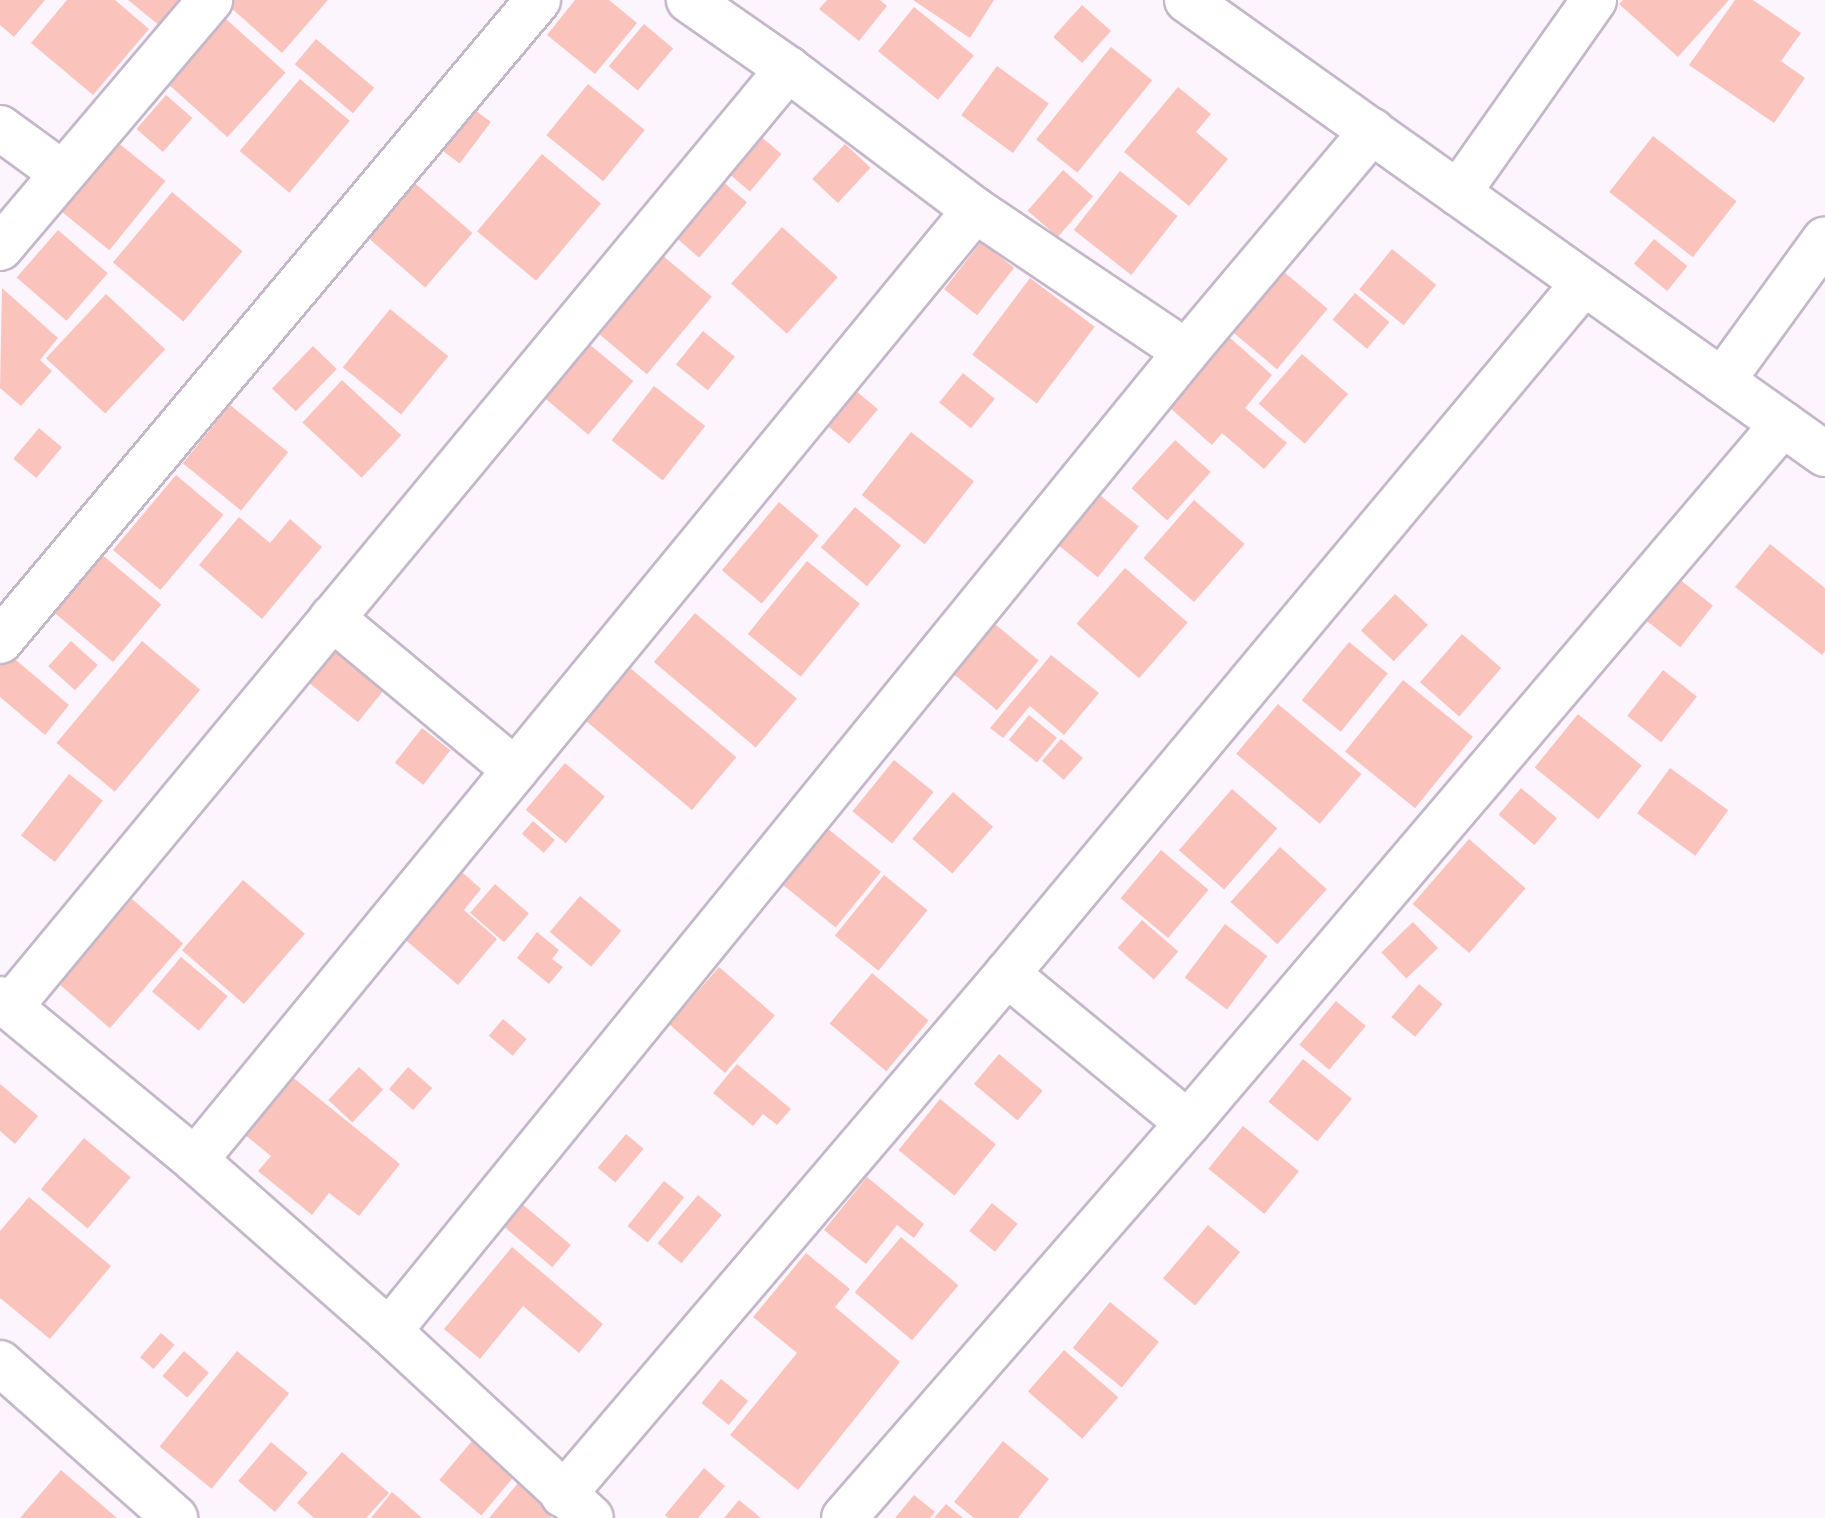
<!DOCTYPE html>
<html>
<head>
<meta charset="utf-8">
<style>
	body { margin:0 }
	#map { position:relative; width:1825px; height:1518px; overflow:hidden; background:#fcf5fd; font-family:"Archivo Narrow",sans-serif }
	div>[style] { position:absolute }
	.building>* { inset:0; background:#fac4bd; transform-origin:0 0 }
	.roads { filter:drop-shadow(2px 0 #c5b7ca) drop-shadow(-2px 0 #c5b7ca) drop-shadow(0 2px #c5b7ca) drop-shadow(0 -2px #c5b7ca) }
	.minor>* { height:44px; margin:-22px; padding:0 22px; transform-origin:22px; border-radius:22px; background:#fff }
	span { translate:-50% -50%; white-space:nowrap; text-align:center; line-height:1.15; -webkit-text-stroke:6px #fff; paint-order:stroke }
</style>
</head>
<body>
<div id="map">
	<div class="building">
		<i style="clip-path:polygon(0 0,45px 0,14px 37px,0 25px)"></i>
		<i style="clip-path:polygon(67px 0,115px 0,149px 29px,93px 95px,31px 43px)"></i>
		<i style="clip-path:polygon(128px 0,182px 0,160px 26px)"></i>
		<i style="clip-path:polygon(222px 0,328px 0,282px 53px)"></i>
		<i style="clip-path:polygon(575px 0,609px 0,637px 23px,595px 74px,547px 35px)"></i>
		<i style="clip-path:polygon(827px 0,880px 0,887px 6px,859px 41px,819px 9px)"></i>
		<i style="clip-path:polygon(913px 0,994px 0,970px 38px)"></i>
		<i style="clip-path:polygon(1623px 0,1729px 0,1678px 57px,1619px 4px)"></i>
		<i style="clip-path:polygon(1735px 0,1753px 0,1801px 33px,1781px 61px,1805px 78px,1774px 123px,1689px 65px)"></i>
		<i style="left:1082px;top:5px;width:39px;height:43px;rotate:42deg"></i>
		<i style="left:914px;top:7px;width:77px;height:57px;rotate:39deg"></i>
		<i style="left:215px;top:9px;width:95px;height:87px;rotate:42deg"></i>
		<i style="left:644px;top:24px;width:38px;height:55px;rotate:40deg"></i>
		<i style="left:316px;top:39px;width:76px;height:33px;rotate:40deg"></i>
		<i style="left:1111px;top:47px;width:53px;height:119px;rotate:39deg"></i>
		<i style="left:997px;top:66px;width:64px;height:61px;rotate:36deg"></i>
		<i style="left:300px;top:79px;width:65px;height:94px;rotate:40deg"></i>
		<i style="left:588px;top:84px;width:73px;height:66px;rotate:39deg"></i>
		<i style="clip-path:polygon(1178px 87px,1211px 114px,1196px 132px,1228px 159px,1189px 206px,1124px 152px)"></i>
		<i style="left:166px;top:95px;width:35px;height:45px;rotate:41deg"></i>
		<i style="left:459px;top:98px;width:40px;height:52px;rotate:37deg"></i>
		<i style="left:747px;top:125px;width:45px;height:49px;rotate:40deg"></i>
		<i style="left:1653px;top:136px;width:106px;height:71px;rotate:38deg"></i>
		<i style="left:111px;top:137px;width:70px;height:89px;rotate:39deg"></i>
		<i style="left:845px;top:144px;width:35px;height:48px;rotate:43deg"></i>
		<i style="left:542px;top:154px;width:77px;height:101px;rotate:40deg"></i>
		<i style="left:1063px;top:170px;width:40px;height:54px;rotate:41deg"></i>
		<i style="left:1120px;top:171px;width:73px;height:75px;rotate:38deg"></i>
		<i style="left:713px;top:173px;width:45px;height:73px;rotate:41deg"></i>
		<i style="left:409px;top:178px;width:84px;height:72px;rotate:41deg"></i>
		<i style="left:172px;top:192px;width:92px;height:92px;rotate:40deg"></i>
		<i style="left:782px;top:227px;width:75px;height:76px;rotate:42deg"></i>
		<i style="left:58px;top:230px;width:66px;height:63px;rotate:41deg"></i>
		<i style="left:1654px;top:239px;width:43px;height:32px;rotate:39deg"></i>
		<i style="left:981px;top:242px;width:42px;height:60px;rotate:38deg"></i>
		<i style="left:1392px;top:249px;width:57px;height:52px;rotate:39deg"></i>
		<i style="left:662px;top:255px;width:65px;height:101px;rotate:40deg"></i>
		<i style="left:1284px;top:272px;width:57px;height:79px;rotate:40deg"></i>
		<i style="left:1030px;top:278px;width:81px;height:96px;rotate:37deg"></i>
		<i style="clip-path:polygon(2px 288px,58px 338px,40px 360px,52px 371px,21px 406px,0 388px)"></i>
		<i style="left:1355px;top:293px;width:45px;height:35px;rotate:40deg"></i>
		<i style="left:106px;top:294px;width:81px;height:88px;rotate:43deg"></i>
		<i style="left:390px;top:309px;width:75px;height:75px;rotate:39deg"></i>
		<i style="left:703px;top:331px;width:41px;height:43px;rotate:39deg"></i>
		<i style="clip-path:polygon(1229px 337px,1272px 375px,1245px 408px,1287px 443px,1264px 469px,1222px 433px,1212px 445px,1169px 407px)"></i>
		<i style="left:582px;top:338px;width:67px;height:70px;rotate:40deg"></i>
		<i style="left:313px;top:346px;width:33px;height:59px;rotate:44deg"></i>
		<i style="left:1302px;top:354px;width:61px;height:66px;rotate:41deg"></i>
		<i style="left:963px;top:373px;width:41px;height:38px;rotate:39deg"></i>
		<i style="left:342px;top:380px;width:81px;height:58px;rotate:43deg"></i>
		<i style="left:654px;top:386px;width:65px;height:69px;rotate:38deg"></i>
		<i style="left:855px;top:390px;width:30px;height:45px;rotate:40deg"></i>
		<i style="left:230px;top:405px;width:75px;height:75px;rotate:39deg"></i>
		<i style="left:39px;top:428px;width:30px;height:40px;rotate:40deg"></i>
		<i style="left:911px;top:432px;width:80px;height:80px;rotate:38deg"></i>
		<i style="left:1175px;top:440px;width:48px;height:65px;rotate:42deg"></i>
		<i style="left:176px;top:475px;width:62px;height:98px;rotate:40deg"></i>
		<i style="left:1096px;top:492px;width:55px;height:65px;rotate:39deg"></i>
		<i style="left:1194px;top:500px;width:67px;height:77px;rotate:41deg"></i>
		<i style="left:779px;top:502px;width:52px;height:89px;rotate:40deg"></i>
		<i style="left:855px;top:507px;width:60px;height:53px;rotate:40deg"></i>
		<i style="clip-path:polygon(239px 517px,270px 543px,290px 519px,322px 547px,262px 619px,199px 565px)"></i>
		<i style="clip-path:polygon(1770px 544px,1825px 588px,1825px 651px,1822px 655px,1735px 587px)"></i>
		<i style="left:100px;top:553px;width:80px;height:75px;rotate:40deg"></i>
		<i style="left:807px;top:561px;width:68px;height:94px;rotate:39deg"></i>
		<i style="left:1125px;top:568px;width:83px;height:74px;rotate:41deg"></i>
		<i style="left:1679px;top:579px;width:43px;height:53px;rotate:38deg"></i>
		<i style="left:1395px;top:594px;width:45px;height:50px;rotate:43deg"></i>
		<i style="left:695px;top:613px;width:133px;height:64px;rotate:40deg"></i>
		<i style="left:982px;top:613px;width:74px;height:65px;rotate:40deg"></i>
		<i style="left:1462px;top:634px;width:52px;height:64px;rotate:41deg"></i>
		<i style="left:71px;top:641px;width:36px;height:34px;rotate:42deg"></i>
		<i style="left:142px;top:641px;width:76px;height:133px;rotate:40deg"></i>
		<i style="left:1349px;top:642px;width:50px;height:75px;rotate:39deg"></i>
		<i style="left:333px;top:648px;width:66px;height:42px;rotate:39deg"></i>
		<i style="clip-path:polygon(10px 655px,69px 705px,45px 735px,0 697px,0 666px)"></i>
		<i style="clip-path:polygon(1051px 655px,1099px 693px,1064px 735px,1030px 706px,1003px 738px,990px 728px)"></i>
		<i style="left:623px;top:662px;width:148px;height:69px;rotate:40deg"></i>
		<i style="left:1663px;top:670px;width:43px;height:58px;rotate:38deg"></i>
		<i style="left:1403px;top:680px;width:90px;height:92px;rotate:39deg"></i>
		<i style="left:1278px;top:704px;width:109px;height:65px;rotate:40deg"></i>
		<i style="left:1578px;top:714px;width:82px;height:69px;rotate:39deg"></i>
		<i style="left:1029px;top:715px;width:36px;height:32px;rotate:39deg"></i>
		<i style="left:422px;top:728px;width:36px;height:44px;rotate:38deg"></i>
		<i style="left:1061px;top:739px;width:29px;height:29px;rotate:41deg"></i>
		<i style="left:894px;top:760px;width:51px;height:66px;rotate:39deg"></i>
		<i style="left:565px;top:763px;width:52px;height:61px;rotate:40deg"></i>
		<i style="left:1670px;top:768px;width:72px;height:56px;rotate:36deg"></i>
		<i style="left:69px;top:774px;width:43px;height:78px;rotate:38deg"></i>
		<i style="left:1521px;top:788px;width:47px;height:35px;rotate:40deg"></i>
		<i style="left:1232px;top:789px;width:60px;height:81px;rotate:41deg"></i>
		<i style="left:953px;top:792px;width:53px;height:62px;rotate:41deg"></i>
		<i style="left:811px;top:815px;width:90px;height:72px;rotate:39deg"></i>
		<i style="left:533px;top:821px;width:29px;height:17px;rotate:41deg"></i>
		<i style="left:1469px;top:839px;width:75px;height:86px;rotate:41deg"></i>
		<i style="left:1280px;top:847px;width:63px;height:74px;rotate:42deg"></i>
		<i style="left:1161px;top:850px;width:62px;height:63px;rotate:40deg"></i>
		<i style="clip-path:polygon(452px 863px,481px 889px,464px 910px,497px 939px,458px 985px,394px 930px)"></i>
		<i style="left:884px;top:875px;width:56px;height:78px;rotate:39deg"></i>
		<i style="left:243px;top:880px;width:82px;height:93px;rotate:41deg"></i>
		<i style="left:495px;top:884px;width:45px;height:38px;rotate:41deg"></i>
		<i style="left:580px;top:896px;width:54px;height:47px;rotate:40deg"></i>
		<i style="left:132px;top:899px;width:68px;height:112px;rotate:41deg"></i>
		<i style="left:1142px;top:920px;width:48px;height:37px;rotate:41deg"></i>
		<i style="left:1413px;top:922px;width:36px;height:44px;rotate:46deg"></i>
		<i style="left:1225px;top:924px;width:53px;height:67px;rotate:37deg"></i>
		<i style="clip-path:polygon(537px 932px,559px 950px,552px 959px,563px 967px,549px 984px,517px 958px)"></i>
		<i style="left:181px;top:957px;width:61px;height:45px;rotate:40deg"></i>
		<i style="left:719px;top:967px;width:74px;height:76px;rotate:41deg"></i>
		<i style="left:872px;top:973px;width:74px;height:66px;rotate:40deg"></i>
		<i style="left:1419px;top:984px;width:31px;height:43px;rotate:40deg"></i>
		<i style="left:1336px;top:1001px;width:39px;height:57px;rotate:40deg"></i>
		<i style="left:503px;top:1019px;width:31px;height:22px;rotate:40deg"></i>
		<i style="left:999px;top:1054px;width:57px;height:39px;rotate:40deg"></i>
		<i style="left:1303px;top:1059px;width:63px;height:55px;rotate:39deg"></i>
		<i style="clip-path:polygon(737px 1064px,791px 1109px,777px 1125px,763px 1114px,753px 1126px,713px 1093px)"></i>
		<i style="left:359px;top:1067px;width:33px;height:45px;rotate:43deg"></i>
		<i style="left:408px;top:1067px;width:32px;height:29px;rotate:41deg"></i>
		<i style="clip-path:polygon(285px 1071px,400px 1164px,359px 1216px,329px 1193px,312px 1215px,258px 1171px,271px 1156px,239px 1130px)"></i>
		<i style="clip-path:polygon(0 1084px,38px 1116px,15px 1144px,0 1131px)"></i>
		<i style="left:940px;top:1099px;width:72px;height:66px;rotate:39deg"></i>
		<i style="left:1243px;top:1126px;width:72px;height:55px;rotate:39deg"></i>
		<i style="left:626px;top:1134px;width:23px;height:44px;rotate:40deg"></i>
		<i style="left:84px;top:1138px;width:61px;height:67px;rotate:40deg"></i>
		<i style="clip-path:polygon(867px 1177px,924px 1224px,914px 1238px,897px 1225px,866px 1264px,824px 1230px)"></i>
		<i style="left:664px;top:1181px;width:26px;height:58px;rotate:39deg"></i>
		<i style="left:698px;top:1195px;width:31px;height:63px;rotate:40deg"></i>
		<i style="clip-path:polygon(29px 1197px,111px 1266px,50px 1339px,0 1298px,0 1231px)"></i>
		<i style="left:515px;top:1198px;width:73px;height:29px;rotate:40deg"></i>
		<i style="left:992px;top:1203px;width:33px;height:36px;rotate:39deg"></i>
		<i style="left:1208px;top:1225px;width:42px;height:70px;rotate:40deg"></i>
		<i style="left:901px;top:1237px;width:75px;height:72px;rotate:40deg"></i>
		<i style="clip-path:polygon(512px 1247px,603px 1324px,579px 1353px,523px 1306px,480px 1359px,444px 1329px)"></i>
		<i style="clip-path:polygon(806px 1253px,850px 1289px,835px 1307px,900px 1362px,798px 1490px,730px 1435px,797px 1353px,753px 1317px)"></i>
		<i style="left:1110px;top:1302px;width:63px;height:59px;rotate:39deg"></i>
		<i style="left:161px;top:1333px;width:18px;height:32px;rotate:41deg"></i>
		<i style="left:1064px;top:1350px;width:72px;height:55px;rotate:41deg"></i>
		<i style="left:184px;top:1351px;width:33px;height:33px;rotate:41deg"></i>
		<i style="left:237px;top:1351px;width:67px;height:123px;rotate:39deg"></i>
		<i style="left:721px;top:1379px;width:35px;height:31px;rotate:39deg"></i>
		<i style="left:472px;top:1441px;width:55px;height:51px;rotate:40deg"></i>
		<i style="clip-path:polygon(1003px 1441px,1049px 1479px,1018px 1518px,974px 1518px,954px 1502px)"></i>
		<i style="left:271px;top:1442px;width:48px;height:51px;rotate:40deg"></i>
		<i style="clip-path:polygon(342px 1452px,389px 1493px,366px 1518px,314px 1518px,297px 1503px)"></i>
		<i style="clip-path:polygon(704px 1468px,725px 1486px,698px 1518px,668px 1518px,665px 1515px)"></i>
		<i style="clip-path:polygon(61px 1470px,117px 1518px,20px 1518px)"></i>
		<i style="clip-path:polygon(518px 1483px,554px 1513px,550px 1518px,489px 1518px)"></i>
		<i style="clip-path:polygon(392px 1492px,422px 1518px,371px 1518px)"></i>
		<i style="clip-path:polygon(914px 1495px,935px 1512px,930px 1518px,895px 1518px)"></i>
		<i style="clip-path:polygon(739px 1500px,761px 1518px,724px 1518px)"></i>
		<i style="clip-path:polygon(946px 1504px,963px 1518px,934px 1518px)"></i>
	</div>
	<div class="roads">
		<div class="minor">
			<i style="left:1187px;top:0;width:783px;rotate:35.44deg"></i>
			<i style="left:0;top:128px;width:77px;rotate:36deg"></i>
			<i style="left:1458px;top:193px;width:236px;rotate:-54.8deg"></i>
			<i style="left:975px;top:210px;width:254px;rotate:33.9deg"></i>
			<i style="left:0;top:248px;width:325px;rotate:-49.7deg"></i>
			<i style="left:1722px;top:381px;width:175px;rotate:-54deg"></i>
			<i style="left:332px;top:618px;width:238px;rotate:39.7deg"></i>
			<i style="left:0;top:641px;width:837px;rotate:-49.99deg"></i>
			<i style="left:1007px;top:974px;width:234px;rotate:39.5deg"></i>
			<i style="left:0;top:999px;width:253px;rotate:39.5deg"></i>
			<i style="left:195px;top:1160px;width:259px;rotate:41.4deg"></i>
			<i style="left:389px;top:1331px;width:275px;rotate:42.8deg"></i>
			<i style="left:10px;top:1007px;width:1219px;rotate:-50.33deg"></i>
			<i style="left:788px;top:69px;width:121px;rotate:-145.1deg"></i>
			<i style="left:195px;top:1160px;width:1229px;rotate:-50.61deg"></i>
			<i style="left:975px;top:210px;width:234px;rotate:-143deg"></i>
			<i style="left:389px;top:1331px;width:1262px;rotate:-50.85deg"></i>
			<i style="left:1186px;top:352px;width:289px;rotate:-49.9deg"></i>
			<i style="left:0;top:1363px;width:234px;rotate:41.5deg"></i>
			<i style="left:563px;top:1495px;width:685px;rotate:-49.56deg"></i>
			<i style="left:1007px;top:974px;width:900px;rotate:-50.14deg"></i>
			<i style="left:844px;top:1518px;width:524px;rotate:-48.95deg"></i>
			<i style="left:1188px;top:1123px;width:918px;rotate:-49.6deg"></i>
		</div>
	</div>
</div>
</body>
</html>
